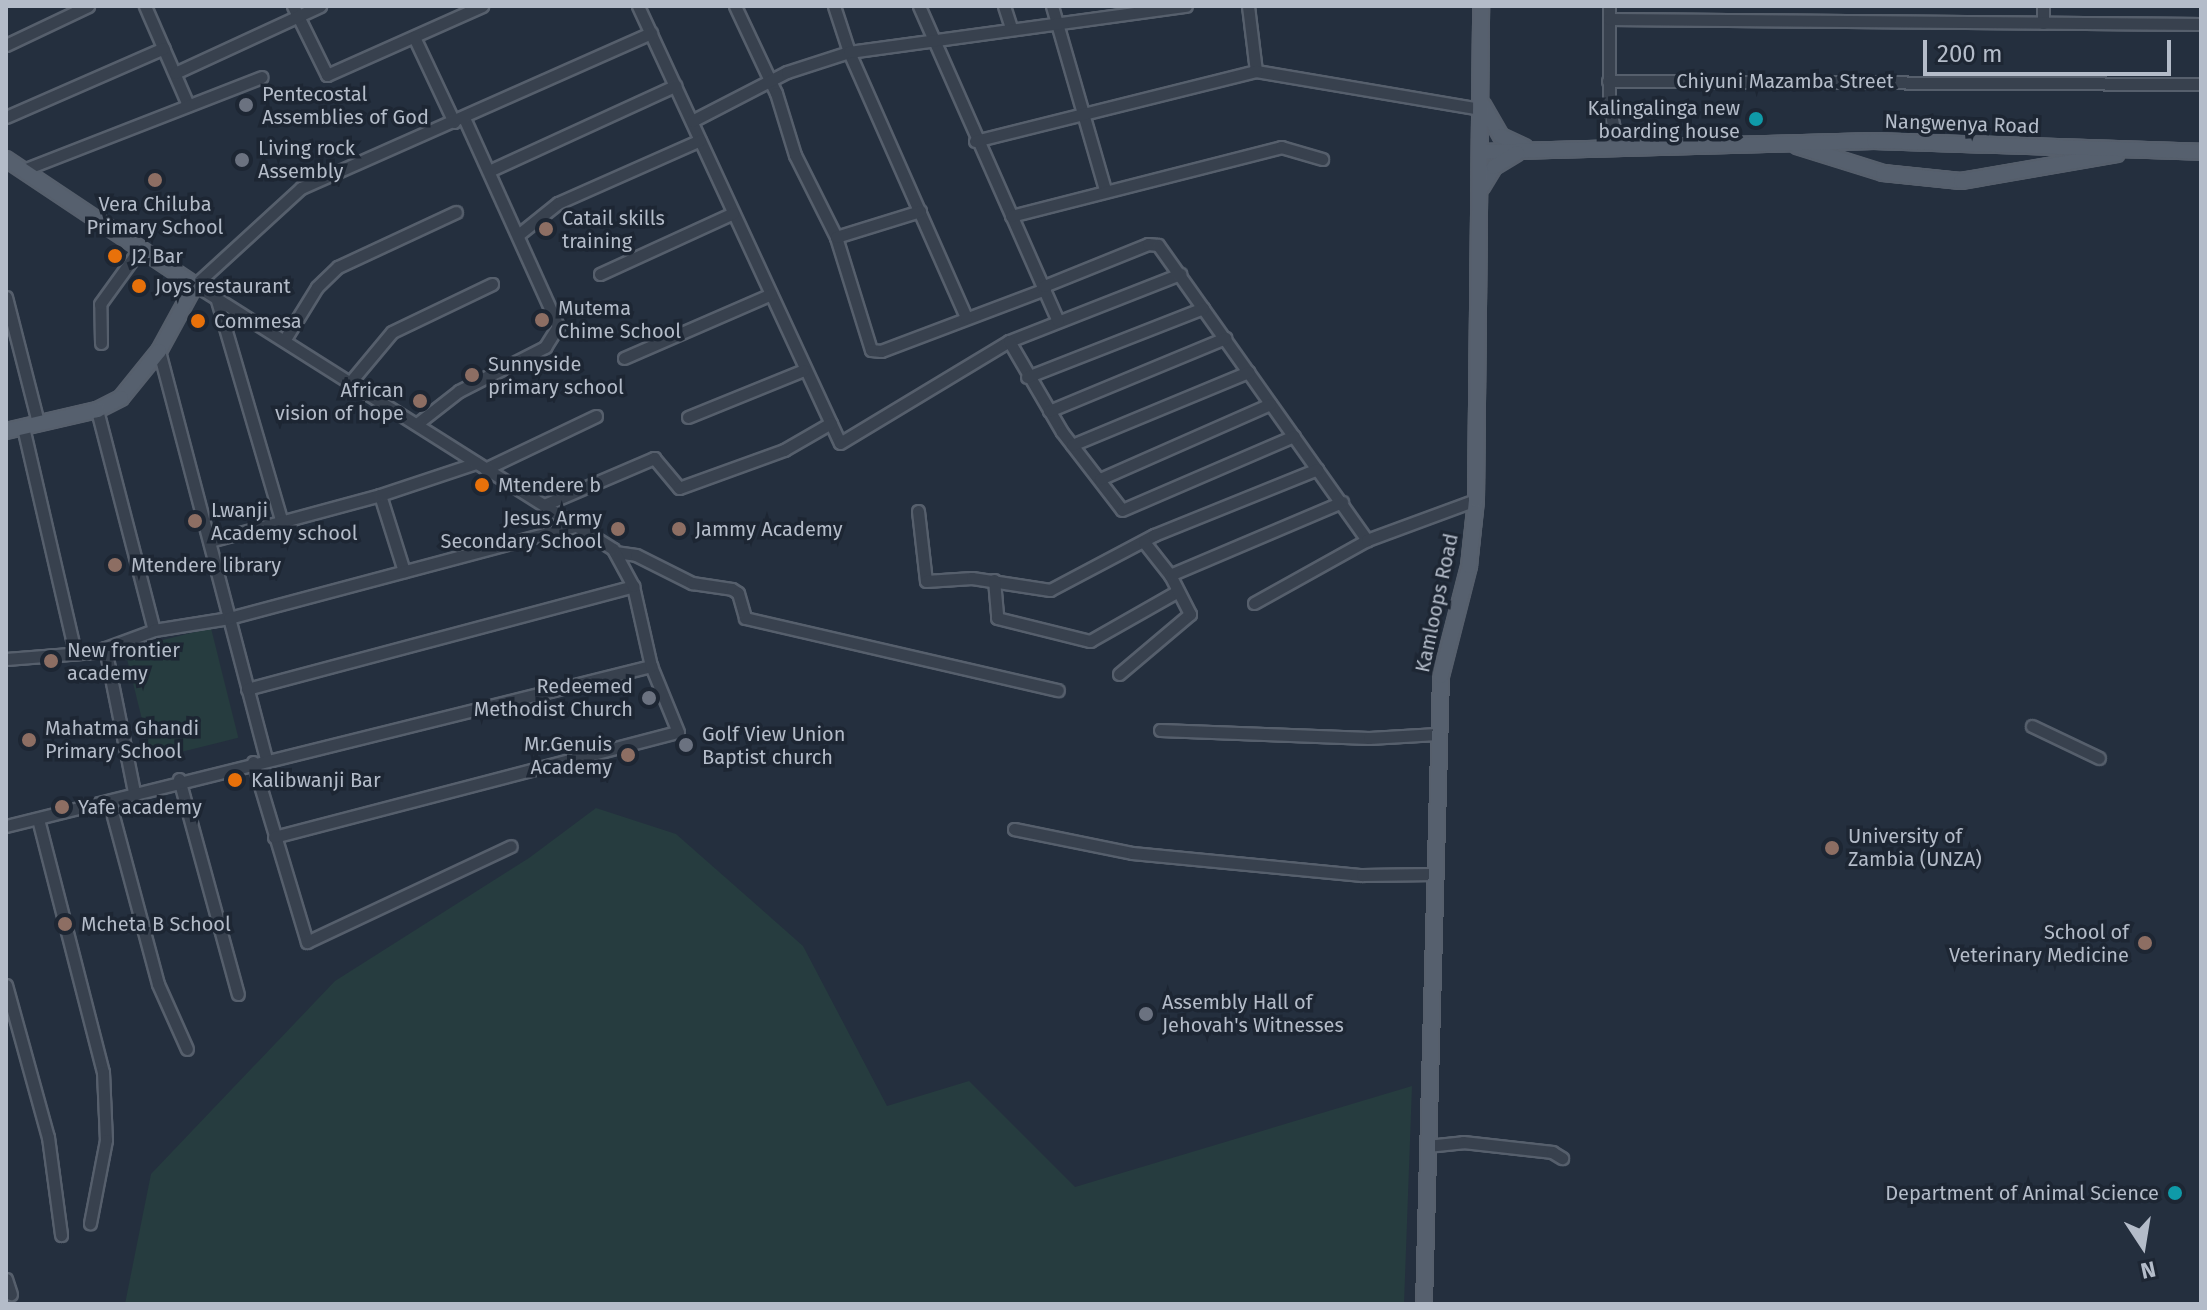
<!DOCTYPE html>
<html>
<head>
<meta charset="utf-8">
<style>
	body { margin:0 }
	#map { position:relative; width:2207px; height:1310px; overflow:hidden; background:#242f3e; font-family:"Fira Sans",sans-serif }
	div>[style] { position:absolute }
	.green>* { inset:0; background:#263c3f; transform-origin:0 0 }
	.roads { filter:drop-shadow(2px 0 #565f6c) drop-shadow(-2px 0 #565f6c) drop-shadow(0 2px #565f6c) drop-shadow(0 -2px #565f6c) }
	.minor>* { height:11px; margin:-5.5px; padding:0 5.5px; transform-origin:5.5px; border-radius:5.5px; background:#38414e }
	.major>* { height:14px; margin:-7px; padding:0 7px; transform-origin:7px; border-radius:7px; background:#56606e }
	.dots>* { width:22px; height:22px; translate:-50% -50%; box-sizing:border-box; border:4px solid #1d2633; border-radius:50% }
	span { translate:-50% -50%; white-space:nowrap; text-align:center; line-height:1.15; -webkit-text-stroke:7px #1d2633; paint-order:stroke }
	.street-label { font-size:20px; color:#b4bcc9 }
	.poi-label { font-size:20px; color:#b4bcc9 }
	.left { translate:0 -50%; text-align:left }
	.right { translate:-100% -50%; text-align:right }
	.frame { position:absolute; inset:0; border:8px solid #b4bcc9; pointer-events:none }
	.north { position:absolute; left:2103px; top:1206px; width:80px; height:80px; -webkit-text-stroke:6px #1d2633; paint-order:stroke; rotate:168deg; font-size:22px; font-weight:700; line-height:32px; text-align:center; color:#b4bcc9 }
	.north::after { content:''; display:block; margin:auto; width:28px; height:36px; background:#b4bcc9; clip-path:polygon(50% 0,100% 100%,50% 72%,0 100%) }
	.scale { position:absolute; left:1923px; top:40px; width:248px; height:36px; box-sizing:border-box; border:4px solid #b4bcc9; border-top:0; padding-left:10px; font-size:24px; line-height:28px; white-space:nowrap; color:#b4bcc9; -webkit-text-stroke:6px #1d2633; paint-order:stroke }
</style>
</head>
<body>
<div id="map">
	<div class="green">
		<i style="left:211px;top:628px;width:113px;height:89px;rotate:76deg"></i>
		<i style="clip-path:polygon(596px 808px,676px 834px,803px 946px,887px 1106px,969px 1081px,1075px 1187px,1412px 1086px,1404px 1304px,125px 1304px,151px 1174px,335px 981px,529px 858px)"></i>
	</div>
	<div class="roads">
		<div class="minor">
			<i style="left:145px;top:6px;width:108px;rotate:66.5deg"></i>
			<i style="left:293px;top:6px;width:77px;rotate:63.8deg"></i>
			<i style="left:327px;top:75px;width:170px;rotate:-24deg"></i>
			<i style="left:638px;top:6px;width:481px;rotate:65.2deg"></i>
			<i style="left:840px;top:443px;width:197px;rotate:-31.1deg"></i>
			<i style="left:1009px;top:341px;width:184px;rotate:-21.4deg"></i>
			<i style="left:735px;top:6px;width:96px;rotate:64.8deg"></i>
			<i style="left:776px;top:93px;width:65px;rotate:73deg"></i>
			<i style="left:795px;top:155px;width:92px;rotate:63.4deg"></i>
			<i style="left:836px;top:237px;width:118px;rotate:72.8deg"></i>
			<i style="left:871px;top:350px;width:10px;rotate:6deg"></i>
			<i style="left:881px;top:351px;width:175px;rotate:-20.7deg"></i>
			<i style="left:834px;top:6px;width:48px;rotate:71.9deg"></i>
			<i style="left:849px;top:52px;width:290px;rotate:66.2deg"></i>
			<i style="left:919px;top:6px;width:344px;rotate:66.2deg"></i>
			<i style="left:1004px;top:6px;width:23px;rotate:72deg"></i>
			<i style="left:1052px;top:6px;width:191px;rotate:73.9deg"></i>
			<i style="left:1248px;top:6px;width:65px;rotate:83deg"></i>
			<i style="left:1256px;top:71px;width:227px;rotate:9.6deg"></i>
			<i style="left:1609px;top:6px;width:100px;rotate:90deg"></i>
			<i style="left:1609px;top:106px;width:42px;rotate:77.6deg"></i>
			<i style="left:2043px;top:6px;width:17px;rotate:90deg"></i>
			<i style="left:1609px;top:19px;width:592px;rotate:0.48deg"></i>
			<i style="left:414px;top:37px;width:94px;rotate:64.8deg"></i>
			<i style="left:6px;top:45px;width:91px;rotate:-25.4deg"></i>
			<i style="left:175px;top:73px;width:160px;rotate:-24.8deg"></i>
			<i style="left:1608px;top:81px;width:593px;rotate:0.29deg"></i>
			<i style="left:6px;top:117px;width:172px;rotate:-23.6deg"></i>
			<i style="left:692px;top:121px;width:107px;rotate:-27.3deg"></i>
			<i style="left:787px;top:72px;width:65px;rotate:-17.9deg"></i>
			<i style="left:849px;top:52px;width:340px;rotate:-7.8deg"></i>
			<i style="left:975px;top:141px;width:290px;rotate:-14deg"></i>
			<i style="left:23px;top:170px;width:256px;rotate:-21.3deg"></i>
			<i style="left:489px;top:171px;width:205px;rotate:-24.6deg"></i>
			<i style="left:1011px;top:216px;width:279px;rotate:-14.3deg"></i>
			<i style="left:1281px;top:147px;width:43px;rotate:16.3deg"></i>
			<i style="left:518px;top:235px;width:51px;rotate:-38.7deg"></i>
			<i style="left:558px;top:203px;width:155px;rotate:-23.9deg"></i>
			<i style="left:836px;top:237px;width:88px;rotate:-17.2deg"></i>
			<i style="left:600px;top:274px;width:146px;rotate:-24.6deg"></i>
			<i style="left:1044px;top:286px;width:112px;rotate:-22deg"></i>
			<i style="left:1148px;top:244px;width:10px;rotate:6deg"></i>
			<i style="left:1158px;top:245px;width:362px;rotate:54.7deg"></i>
			<i style="left:6px;top:297px;width:130px;rotate:75.7deg"></i>
			<i style="left:216px;top:297px;width:234px;rotate:73.7deg"></i>
			<i style="left:285px;top:339px;width:61px;rotate:-58.4deg"></i>
			<i style="left:317px;top:287px;width:29px;rotate:-44deg"></i>
			<i style="left:338px;top:267px;width:130px;rotate:-25deg"></i>
			<i style="left:1009px;top:341px;width:105px;rotate:59.8deg"></i>
			<i style="left:1062px;top:432px;width:98px;rotate:52.4deg"></i>
			<i style="left:1122px;top:510px;width:187px;rotate:-23.3deg"></i>
			<i style="left:101px;top:343px;width:39px;rotate:-91deg"></i>
			<i style="left:100px;top:304px;width:67px;rotate:-54.2deg"></i>
			<i style="left:159px;top:351px;width:422px;rotate:75.3deg"></i>
			<i style="left:624px;top:358px;width:160px;rotate:-23.5deg"></i>
			<i style="left:1027px;top:377px;width:189px;rotate:-21.4deg"></i>
			<i style="left:352px;top:380px;width:62px;rotate:-50.2deg"></i>
			<i style="left:392px;top:332px;width:111px;rotate:-25.6deg"></i>
			<i style="left:97px;top:410px;width:227px;rotate:75.5deg"></i>
			<i style="left:1049px;top:411px;width:191px;rotate:-22.5deg"></i>
			<i style="left:688px;top:417px;width:125px;rotate:-22.1deg"></i>
			<i style="left:418px;top:423px;width:52px;rotate:-38deg"></i>
			<i style="left:459px;top:391px;width:97px;rotate:-27.1deg"></i>
			<i style="left:545px;top:347px;width:25px;rotate:-58deg"></i>
			<i style="left:558px;top:326px;width:228px;rotate:-114.3deg"></i>
			<i style="left:23px;top:427px;width:232px;rotate:77deg"></i>
			<i style="left:1072px;top:445px;width:191px;rotate:-22.5deg"></i>
			<i style="left:485px;top:469px;width:123px;rotate:-25.5deg"></i>
			<i style="left:1100px;top:479px;width:186px;rotate:-23.8deg"></i>
			<i style="left:380px;top:495px;width:80px;rotate:72.5deg"></i>
			<i style="left:544px;top:505px;width:120px;rotate:-23.1deg"></i>
			<i style="left:654px;top:458px;width:39px;rotate:50deg"></i>
			<i style="left:679px;top:488px;width:112px;rotate:-19.9deg"></i>
			<i style="left:784px;top:450px;width:54px;rotate:-29.9deg"></i>
			<i style="left:918px;top:511px;width:70px;rotate:83.5deg"></i>
			<i style="left:926px;top:581px;width:46px;rotate:-3.7deg"></i>
			<i style="left:972px;top:578px;width:79px;rotate:8.7deg"></i>
			<i style="left:1050px;top:590px;width:118px;rotate:-27.9deg"></i>
			<i style="left:1154px;top:535px;width:176px;rotate:-22deg"></i>
			<i style="left:210px;top:541px;width:176px;rotate:-15.1deg"></i>
			<i style="left:380px;top:495px;width:101px;rotate:-18.4deg"></i>
			<i style="left:1144px;top:542px;width:42px;rotate:51.8deg"></i>
			<i style="left:615px;top:552px;width:21px;rotate:8deg"></i>
			<i style="left:636px;top:555px;width:63px;rotate:26.6deg"></i>
			<i style="left:692px;top:583px;width:40px;rotate:8.5deg"></i>
			<i style="left:732px;top:589px;width:7px;rotate:34deg"></i>
			<i style="left:738px;top:593px;width:26px;rotate:74deg"></i>
			<i style="left:745px;top:618px;width:321px;rotate:13deg"></i>
			<i style="left:994px;top:580px;width:38px;rotate:85deg"></i>
			<i style="left:997px;top:618px;width:96px;rotate:13.9deg"></i>
			<i style="left:1090px;top:641px;width:101px;rotate:-29.6deg"></i>
			<i style="left:1254px;top:603px;width:129px;rotate:-29.1deg"></i>
			<i style="left:1367px;top:540px;width:116px;rotate:-20.2deg"></i>
			<i style="left:105px;top:648px;width:147px;rotate:78.6deg"></i>
			<i style="left:6px;top:659px;width:89px;rotate:-4.5deg"></i>
			<i style="left:95px;top:652px;width:63px;rotate:-20.4deg"></i>
			<i style="left:154px;top:630px;width:76px;rotate:-9.1deg"></i>
			<i style="left:229px;top:618px;width:361px;rotate:-14.9deg"></i>
			<i style="left:1119px;top:674px;width:93px;rotate:-40.2deg"></i>
			<i style="left:1190px;top:614px;width:44px;rotate:-117.1deg"></i>
			<i style="left:1170px;top:575px;width:187px;rotate:-23deg"></i>
			<i style="left:247px;top:689px;width:400px;rotate:-14.9deg"></i>
			<i style="left:2032px;top:726px;width:74px;rotate:25.5deg"></i>
			<i style="left:1160px;top:730px;width:209px;rotate:2.2deg"></i>
			<i style="left:1369px;top:738px;width:68px;rotate:-3.4deg"></i>
			<i style="left:253px;top:762px;width:188px;rotate:73.3deg"></i>
			<i style="left:307px;top:942px;width:225px;rotate:-25.2deg"></i>
			<i style="left:179px;top:779px;width:223px;rotate:74.7deg"></i>
			<i style="left:109px;top:801px;width:189px;rotate:75deg"></i>
			<i style="left:158px;top:984px;width:71px;rotate:66deg"></i>
			<i style="left:38px;top:819px;width:261px;rotate:75.6deg"></i>
			<i style="left:103px;top:1072px;width:68px;rotate:87.5deg"></i>
			<i style="left:106px;top:1140px;width:85px;rotate:100.9deg"></i>
			<i style="left:6px;top:826px;width:665px;rotate:-13.93deg"></i>
			<i style="left:1014px;top:829px;width:120px;rotate:11.5deg"></i>
			<i style="left:1132px;top:853px;width:231px;rotate:5.5deg"></i>
			<i style="left:1362px;top:875px;width:72px;rotate:-0.8deg"></i>
			<i style="left:274px;top:837px;width:417px;rotate:-14.6deg"></i>
			<i style="left:678px;top:732px;width:71px;rotate:-112.2deg"></i>
			<i style="left:651px;top:666px;width:82px;rotate:-102.7deg"></i>
			<i style="left:633px;top:586px;width:42px;rotate:-118.4deg"></i>
			<i style="left:613px;top:549px;width:494px;rotate:-147.7deg"></i>
			<i style="left:195px;top:285px;width:144px;rotate:-42.5deg"></i>
			<i style="left:301px;top:188px;width:383px;rotate:-23.9deg"></i>
			<i style="left:6px;top:985px;width:158px;rotate:74.6deg"></i>
			<i style="left:48px;top:1137px;width:99px;rotate:82.4deg"></i>
			<i style="left:1427px;top:1146px;width:36px;rotate:-6deg"></i>
			<i style="left:1463px;top:1142px;width:90px;rotate:6.4deg"></i>
			<i style="left:1552px;top:1152px;width:12px;rotate:31deg"></i>
			<i style="left:6px;top:1279px;width:16px;rotate:72deg"></i>
		</div>
		<div class="major">
			<i style="left:1483px;top:105px;width:36px;rotate:60deg"></i>
			<i style="left:1501px;top:136px;width:26px;rotate:25deg"></i>
			<i style="left:1797px;top:146px;width:90px;rotate:17.4deg"></i>
			<i style="left:1883px;top:173px;width:78px;rotate:5.9deg"></i>
			<i style="left:1961px;top:181px;width:158px;rotate:-9.8deg"></i>
			<i style="left:1480px;top:152px;width:394px;rotate:-1.6deg"></i>
			<i style="left:1874px;top:141px;width:327px;rotate:1.9deg"></i>
			<i style="left:6px;top:159px;width:227px;rotate:33.7deg"></i>
			<i style="left:195px;top:285px;width:75px;rotate:118.6deg"></i>
			<i style="left:159px;top:351px;width:60px;rotate:129deg"></i>
			<i style="left:121px;top:398px;width:27px;rotate:153deg"></i>
			<i style="left:97px;top:410px;width:93px;rotate:167deg"></i>
			<i style="left:1482px;top:187px;width:23px;rotate:-59deg"></i>
			<i style="left:1494px;top:167px;width:27px;rotate:-31deg"></i>
			<i style="left:1424px;top:1304px;width:628px;rotate:-88.45deg"></i>
			<i style="left:1441px;top:676px;width:114px;rotate:-75.7deg"></i>
			<i style="left:1469px;top:566px;width:66px;rotate:-83.9deg"></i>
			<i style="left:1476px;top:500px;width:494px;rotate:-89.4deg"></i>
		</div>
	</div>
	<div class="dots">
		<i style="left:246px;top:105px;background:#6b7280"></i>
		<i style="left:1756px;top:119px;background:#0f9aa8"></i>
		<i style="left:242px;top:160px;background:#6b7280"></i>
		<i style="left:155px;top:180px;background:#8d6e63"></i>
		<i style="left:546px;top:229px;background:#8d6e63"></i>
		<i style="left:115px;top:256px;background:#e8710a"></i>
		<i style="left:139px;top:286px;background:#e8710a"></i>
		<i style="left:542px;top:320px;background:#8d6e63"></i>
		<i style="left:198px;top:321px;background:#e8710a"></i>
		<i style="left:472px;top:375px;background:#8d6e63"></i>
		<i style="left:420px;top:401px;background:#8d6e63"></i>
		<i style="left:482px;top:485px;background:#e8710a"></i>
		<i style="left:195px;top:521px;background:#8d6e63"></i>
		<i style="left:618px;top:529px;background:#8d6e63"></i>
		<i style="left:679px;top:529px;background:#8d6e63"></i>
		<i style="left:115px;top:565px;background:#8d6e63"></i>
		<i style="left:51px;top:661px;background:#8d6e63"></i>
		<i style="left:649px;top:698px;background:#6b7280"></i>
		<i style="left:29px;top:740px;background:#8d6e63"></i>
		<i style="left:686px;top:745px;background:#6b7280"></i>
		<i style="left:628px;top:755px;background:#8d6e63"></i>
		<i style="left:235px;top:780px;background:#e8710a"></i>
		<i style="left:62px;top:807px;background:#8d6e63"></i>
		<i style="left:1832px;top:848px;background:#8d6e63"></i>
		<i style="left:65px;top:924px;background:#8d6e63"></i>
		<i style="left:2145px;top:943px;background:#8d6e63"></i>
		<i style="left:1146px;top:1014px;background:#6b7280"></i>
		<i style="left:2175px;top:1193px;background:#0f9aa8"></i>
	</div>
	<div class="street-label">
		<span style="left:1785px;top:81px">Chiyuni Mazamba Street</span>
		<span style="left:1962px;top:124px;rotate:2deg">Nangwenya Road</span>
		<span style="left:1437px;top:603px;rotate:-78deg">Kamloops Road</span>
	</div>
	<div class="poi-label">
		<span class="left" style="left:262px;top:106px">Pentecostal<br>Assemblies of God</span>
		<span class="right" style="left:1740px;top:120px">Kalingalinga new<br>boarding house</span>
		<span class="left" style="left:258px;top:160px">Living rock<br>Assembly</span>
		<span style="left:155px;top:216px">Vera Chiluba<br>Primary School</span>
		<span class="left" style="left:562px;top:230px">Catail skills<br>training</span>
		<span class="left" style="left:131px;top:256px">J2 Bar</span>
		<span class="left" style="left:155px;top:286px">Joys restaurant</span>
		<span class="left" style="left:558px;top:320px">Mutema<br>Chime School</span>
		<span class="left" style="left:214px;top:321px">Commesa</span>
		<span class="left" style="left:488px;top:376px">Sunnyside<br>primary school</span>
		<span class="right" style="left:404px;top:402px">African<br>vision of hope</span>
		<span class="left" style="left:498px;top:485px">Mtendere b</span>
		<span class="left" style="left:211px;top:522px">Lwanji<br>Academy school</span>
		<span class="right" style="left:602px;top:530px">Jesus Army<br>Secondary School</span>
		<span class="left" style="left:695px;top:529px">Jammy Academy</span>
		<span class="left" style="left:131px;top:565px">Mtendere library</span>
		<span class="left" style="left:67px;top:662px">New frontier<br>academy</span>
		<span class="right" style="left:633px;top:698px">Redeemed<br>Methodist Church</span>
		<span class="left" style="left:45px;top:740px">Mahatma Ghandi<br>Primary School</span>
		<span class="left" style="left:702px;top:746px">Golf View Union<br>Baptist church</span>
		<span class="right" style="left:612px;top:756px">Mr.Genuis<br>Academy</span>
		<span class="left" style="left:251px;top:780px">Kalibwanji Bar</span>
		<span class="left" style="left:78px;top:807px">Yafe academy</span>
		<span class="left" style="left:1848px;top:848px">University of<br>Zambia (UNZA)</span>
		<span class="left" style="left:81px;top:924px">Mcheta B School</span>
		<span class="right" style="left:2129px;top:944px">School of<br>Veterinary Medicine</span>
		<span class="left" style="left:1162px;top:1014px">Assembly Hall of<br>Jehovah's Witnesses</span>
		<span class="right" style="left:2159px;top:1193px">Department of Animal Science</span>
	</div>
	<div class="frame"></div>
	<div class="north">N</div>
	<div class="scale">200 m</div>
</div>
</body>
</html>
